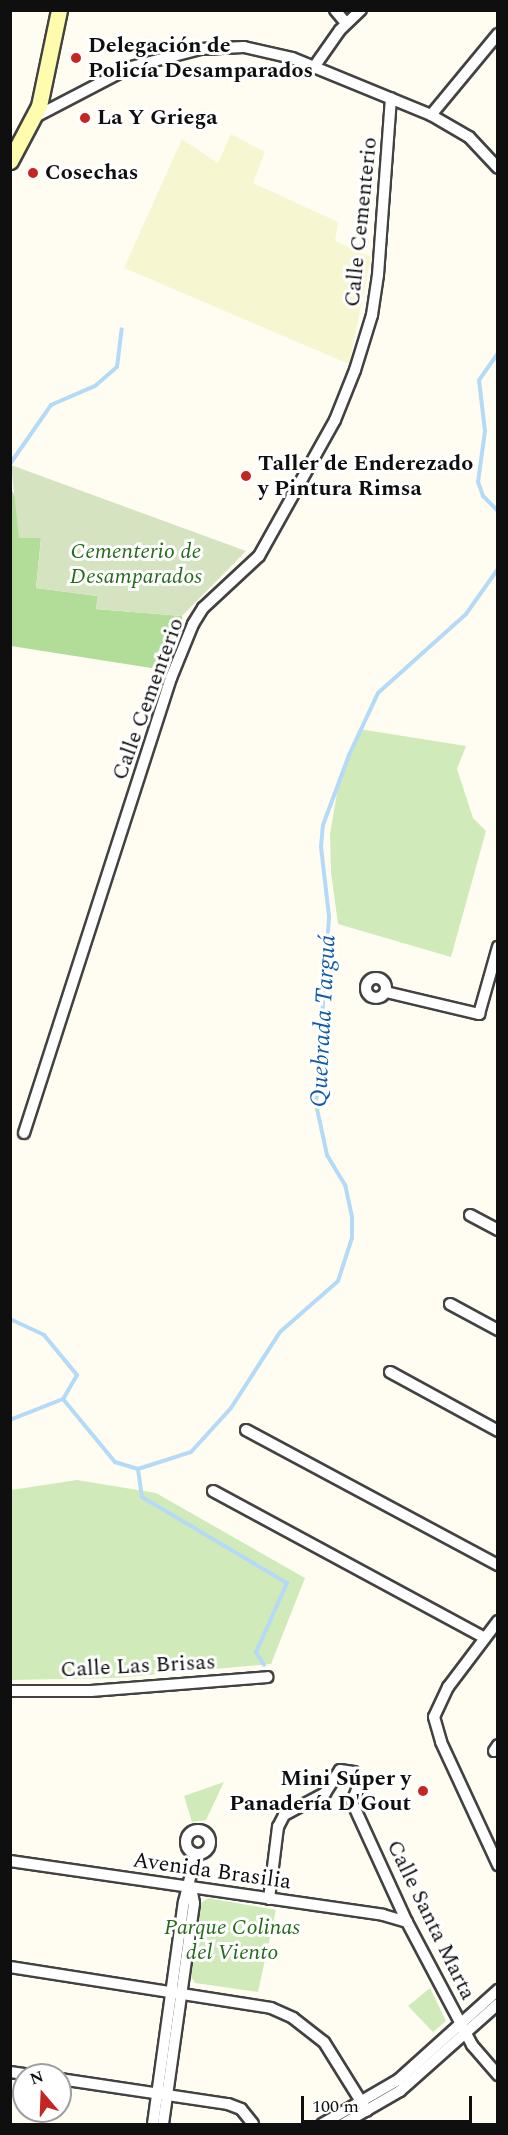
<!DOCTYPE html>
<html>
<head>
<meta charset="utf-8">
<style>
	body { margin:0 }
	#map { position:relative; width:508px; height:2135px; overflow:hidden; background:#fffdf2; font-family:Spectral,serif }
	div>[style] { position:absolute }
	.farmland>* { inset:0; background:#f6f6d0 }
	.green>* { inset:0; background:#d0ebb9 }
	.forest>* { inset:0; background:#b2dd98 }
	.cemetery>* { inset:0; background:#d5e3c1 }
	.stream>* { height:4px; margin:-2px; padding:0 2px; transform-origin:2px; border-radius:2px; background:#b4daf8 }
	.roads { filter:drop-shadow(2px 0 #424242) drop-shadow(-2px 0 #424242) drop-shadow(0 2px #424242) drop-shadow(0 -2px #424242) }
	.street>* { height:10px; margin:-5px; padding:0 5px; transform-origin:5px; border-radius:5px; background:#fff }
	.street>.ring { margin:-5px; padding:0; box-sizing:content-box; background:none; border:10px solid #fff; border-radius:50% }
	.secondary>* { height:15px; margin:-7.5px; padding:0 7.5px; transform-origin:7.5px; border-radius:7.5px; background:#fffcad }
	.dots>* { width:16px; height:16px; translate:-50% -50%; box-sizing:border-box; border:3px solid #fff; border-radius:50% }
	span { translate:-50% -50%; white-space:nowrap; text-align:center; line-height:1.15; -webkit-text-stroke:6px #fff; paint-order:stroke }
	.poi-label { font-size:22px; color:#0f0f0f; font-weight:700 }
	.left { translate:0 -50%; text-align:left }
	.right { translate:-100% -50%; text-align:right }
	.street-label { font-size:22px; color:#0f0f0f }
	.park-label { font-size:22px; color:#276a1c; font-style:italic }
	.water-label { font-size:24px; color:#135ba6; font-style:italic }
	.frame { position:absolute; inset:0; border:12px solid #0f0f0f; pointer-events:none }
	.north { position:absolute; left:12px; top:2063px; width:60px; height:60px; box-sizing:border-box; background:#fff; border:2px solid #9f9f9f; border-radius:50%; rotate:341deg; font-size:16px; font-weight:700; line-height:24px; text-align:center; color:#0f0f0f }
	.north::after { content:''; display:block; margin:auto; width:21px; height:27px; background:#c52622; clip-path:polygon(50% 0,100% 100%,50% 72%,0 100%) }
	.scale { position:absolute; left:301px; top:2096px; width:171px; height:27px; box-sizing:border-box; border:3px solid #0f0f0f; border-top:0; padding-left:8px; font-size:18px; line-height:21px; white-space:nowrap; color:#0f0f0f; -webkit-text-stroke:4px #fff; paint-order:stroke }
</style>
</head>
<body>
<div id="map">
	<div class="farmland">
		<i style="clip-path:polygon(231px 134px,265px 152px,253px 183px,338px 222px,335px 241px,371px 257px,349px 364px,124px 268px,182px 139px,218px 163px)"></i>
	</div>
	<div class="green">
		<i style="clip-path:polygon(359px 729px,466px 746px,457px 769px,473px 818px,486px 831px,451px 957px,338px 924px,331px 873px,330px 834px,340px 775px)"></i>
		<i style="clip-path:polygon(77px 1480px,156px 1493px,305px 1578px,271px 1664px,116px 1678px,11px 1680px,11px 1490px)"></i>
		<i style="clip-path:polygon(224px 1782px,206px 1820px,192px 1822px,184px 1796px)"></i>
		<i style="clip-path:polygon(208px 1898px,276px 1910px,258px 1992px,195px 1983px,191px 1977px,201px 1903px)"></i>
		<i style="clip-path:polygon(430px 1988px,446px 2021px,433px 2032px,408px 2006px)"></i>
	</div>
	<div class="forest">
		<i style="clip-path:polygon(10px 487px,18px 502px,19px 537px,41px 538px,36px 588px,98px 596px,96px 609px,182px 616px,183px 623px,164px 670px,11px 646px)"></i>
	</div>
	<div class="cemetery">
		<i style="clip-path:polygon(11px 465px,246px 551px,182px 616px,96px 609px,98px 596px,36px 588px,41px 538px,19px 538px)"></i>
	</div>
	<div class="stream">
		<i style="left:498px;top:353px;width:33px;rotate:125deg"></i>
		<i style="left:479px;top:380px;width:51px;rotate:83.3deg"></i>
		<i style="left:485px;top:431px;width:51px;rotate:97.8deg"></i>
		<i style="left:478px;top:482px;width:15px;rotate:70deg"></i>
		<i style="left:483px;top:496px;width:21px;rotate:45deg"></i>
		<i style="left:10px;top:464px;width:72px;rotate:-55.2deg"></i>
		<i style="left:51px;top:405px;width:48px;rotate:-23.4deg"></i>
		<i style="left:95px;top:386px;width:29px;rotate:-41deg"></i>
		<i style="left:117px;top:367px;width:38px;rotate:-83deg"></i>
		<i style="left:10px;top:1319px;width:38px;rotate:25deg"></i>
		<i style="left:44px;top:1335px;width:52px;rotate:50.5deg"></i>
		<i style="left:77px;top:1375px;width:28px;rotate:120deg"></i>
		<i style="left:63px;top:1399px;width:57px;rotate:158.4deg"></i>
		<i style="left:63px;top:1399px;width:82px;rotate:50.5deg"></i>
		<i style="left:115px;top:1462px;width:24px;rotate:17deg"></i>
		<i style="left:138px;top:1469px;width:56px;rotate:-17.8deg"></i>
		<i style="left:191px;top:1452px;width:59px;rotate:-47.7deg"></i>
		<i style="left:231px;top:1408px;width:90px;rotate:-57.2deg"></i>
		<i style="left:280px;top:1332px;width:77px;rotate:-41.3deg"></i>
		<i style="left:338px;top:1281px;width:45px;rotate:-72deg"></i>
		<i style="left:352px;top:1238px;width:21px;rotate:-90deg"></i>
		<i style="left:352px;top:1217px;width:33px;rotate:-102deg"></i>
		<i style="left:345px;top:1185px;width:35px;rotate:-121deg"></i>
		<i style="left:327px;top:1155px;width:52px;rotate:-102.2deg"></i>
		<i style="left:316px;top:1104px;width:188px;rotate:-86deg"></i>
		<i style="left:329px;top:916px;width:69px;rotate:-96.6deg"></i>
		<i style="left:321px;top:847px;width:22px;rotate:-85deg"></i>
		<i style="left:323px;top:825px;width:75px;rotate:-69.6deg"></i>
		<i style="left:349px;top:755px;width:68px;rotate:-64.9deg"></i>
		<i style="left:378px;top:693px;width:118px;rotate:-41.9deg"></i>
		<i style="left:466px;top:614px;width:55px;rotate:-54.6deg"></i>
		<i style="left:138px;top:1469px;width:28px;rotate:82deg"></i>
		<i style="left:142px;top:1497px;width:169px;rotate:30.7deg"></i>
		<i style="left:287px;top:1583px;width:76px;rotate:114.2deg"></i>
		<i style="left:256px;top:1652px;width:15px;rotate:58deg"></i>
	</div>
	<div class="roads">
		<div class="street">
			<i style="left:335px;top:10px;width:17px;rotate:50deg"></i>
			<i style="left:314px;top:67px;width:45px;rotate:-54.9deg"></i>
			<i style="left:340px;top:30px;width:29px;rotate:-44deg"></i>
			<i style="left:431px;top:115px;width:105px;rotate:-50.4deg"></i>
			<i style="left:35px;top:117px;width:108px;rotate:-27.5deg"></i>
			<i style="left:131px;top:67px;width:71px;rotate:-14.6deg"></i>
			<i style="left:200px;top:49px;width:44px;rotate:-2.6deg"></i>
			<i style="left:244px;top:47px;width:49px;rotate:12.9deg"></i>
			<i style="left:292px;top:58px;width:150px;rotate:22.3deg"></i>
			<i style="left:431px;top:115px;width:44px;rotate:30.1deg"></i>
			<i style="left:469px;top:137px;width:42px;rotate:46.9deg"></i>
			<i class="ring" style="left:366px;top:978px;width:10px;height:10px"></i>
			<i style="left:386px;top:992px;width:96px;rotate:13.3deg"></i>
			<i style="left:479px;top:1014px;width:70px;rotate:-74.2deg"></i>
			<i style="left:24px;top:1133px;width:478px;rotate:-72.1deg"></i>
			<i style="left:171px;top:678px;width:58px;rotate:-67.8deg"></i>
			<i style="left:193px;top:624px;width:19px;rotate:-58deg"></i>
			<i style="left:203px;top:608px;width:76px;rotate:-42.9deg"></i>
			<i style="left:259px;top:556px;width:156px;rotate:-60.8deg"></i>
			<i style="left:335px;top:420px;width:54px;rotate:-68.2deg"></i>
			<i style="left:355px;top:370px;width:58px;rotate:-72.8deg"></i>
			<i style="left:372px;top:315px;width:40px;rotate:-81.5deg"></i>
			<i style="left:378px;top:275px;width:177px;rotate:-85.8deg"></i>
			<i style="left:470px;top:1215px;width:32px;rotate:28deg"></i>
			<i style="left:450px;top:1304px;width:55px;rotate:28.4deg"></i>
			<i style="left:390px;top:1372px;width:123px;rotate:28.6deg"></i>
			<i style="left:246px;top:1430px;width:286px;rotate:28.2deg"></i>
			<i style="left:213px;top:1491px;width:309px;rotate:28.4deg"></i>
			<i style="left:498px;top:1621px;width:83px;rotate:127.1deg"></i>
			<i style="left:448px;top:1687px;width:33px;rotate:115deg"></i>
			<i style="left:434px;top:1717px;width:26px;rotate:74deg"></i>
			<i style="left:441px;top:1742px;width:136px;rotate:65.1deg"></i>
			<i style="left:10px;top:1691px;width:81px"></i>
			<i style="left:91px;top:1691px;width:177px;rotate:-4.5deg"></i>
			<i style="left:494px;top:1751px;width:7px;rotate:-56deg"></i>
			<i class="ring" style="left:186px;top:1830px;width:14px;height:14px"></i>
			<i style="left:10px;top:1861px;width:377px;rotate:8.2deg"></i>
			<i style="left:383px;top:1915px;width:25px;rotate:16deg"></i>
			<i style="left:269px;top:1899px;width:73px;rotate:-82.9deg"></i>
			<i style="left:278px;top:1827px;width:13px;rotate:-63deg"></i>
			<i style="left:284px;top:1815px;width:47px;rotate:-28.2deg"></i>
			<i style="left:325px;top:1793px;width:27px;rotate:-57deg"></i>
			<i style="left:340px;top:1770px;width:14px;rotate:8deg"></i>
			<i style="left:354px;top:1772px;width:16px;rotate:75deg"></i>
			<i style="left:358px;top:1787px;width:16px;rotate:112deg"></i>
			<i style="left:352px;top:1802px;width:132px;rotate:65.4deg"></i>
			<i style="left:407px;top:1922px;width:139px;rotate:62.1deg"></i>
			<i style="left:472px;top:2045px;width:40px;rotate:49deg"></i>
			<i style="left:10px;top:1967px;width:264px;rotate:8.9deg"></i>
			<i style="left:271px;top:2008px;width:24px;rotate:24deg"></i>
			<i style="left:293px;top:2018px;width:39px;rotate:38deg"></i>
			<i style="left:324px;top:2042px;width:81px;rotate:58.1deg"></i>
			<i style="left:10px;top:2072px;width:21px;rotate:8deg"></i>
			<i style="left:60px;top:2079px;width:170px;rotate:8.5deg"></i>
			<i style="left:228px;top:2104px;width:14px;rotate:21deg"></i>
			<i style="left:241px;top:2109px;width:19px;rotate:51deg"></i>
			<i style="left:153px;top:2124px;width:224px;rotate:-82.1deg"></i>
			<i style="left:184px;top:1902px;width:49px;rotate:-76deg"></i>
			<i style="left:163px;top:2124px;width:223px;rotate:-82deg"></i>
			<i style="left:194px;top:1903px;width:15px;rotate:-101deg"></i>
			<i style="left:322px;top:2124px;width:88px;rotate:-30.1deg"></i>
			<i style="left:398px;top:2080px;width:135px;rotate:-42deg"></i>
			<i style="left:343px;top:2124px;width:66px;rotate:-30.1deg"></i>
			<i style="left:400px;top:2091px;width:131px;rotate:-41.6deg"></i>
		</div>
		<div class="secondary">
			<i style="left:10px;top:161px;width:62px;rotate:-62.2deg"></i>
			<i style="left:39px;top:106px;width:98px;rotate:-78.2deg"></i>
		</div>
	</div>
	<div class="dots">
		<i style="left:76px;top:58px;background:#c52622"></i>
		<i style="left:85px;top:118px;background:#c52622"></i>
		<i style="left:33px;top:173px;background:#c52622"></i>
		<i style="left:246px;top:476px;background:#c52622"></i>
		<i style="left:423px;top:1791px;background:#c52622"></i>
	</div>
	<div class="poi-label">
		<span class="left" style="left:88px;top:58px">Delegación de<br>Policía Desamparados</span>
		<span class="left" style="left:97px;top:118px">La Y Griega</span>
		<span class="left" style="left:45px;top:173px">Cosechas</span>
		<span class="left" style="left:258px;top:476px">Taller de Enderezado<br>y Pintura Rimsa</span>
		<span class="right" style="left:411px;top:1791px">Mini Súper y<br>Panadería D'Gout</span>
	</div>
	<div class="street-label">
		<span style="left:361px;top:222px;rotate:-84deg">Calle Cementerio</span>
		<span style="left:148px;top:699px;rotate:-70deg">Calle Cementerio</span>
		<span style="left:138px;top:1666px;rotate:-3deg">Calle Las Brisas</span>
		<span style="left:212px;top:1871px;rotate:8deg">Avenida Brasilia</span>
		<span style="left:431px;top:1920px;rotate:64deg">Calle Santa Marta</span>
	</div>
	<div class="park-label">
		<span style="left:136px;top:564px">Cementerio de<br>Desamparados</span>
		<span style="left:232px;top:1940px">Parque Colinas<br>del Viento</span>
	</div>
	<div class="water-label">
		<span style="left:324px;top:1021px;rotate:-87deg">Quebrada Targuá</span>
	</div>
	<div class="frame"></div>
	<div class="north">N</div>
	<div class="scale">100 m</div>
</div>
</body>
</html>
